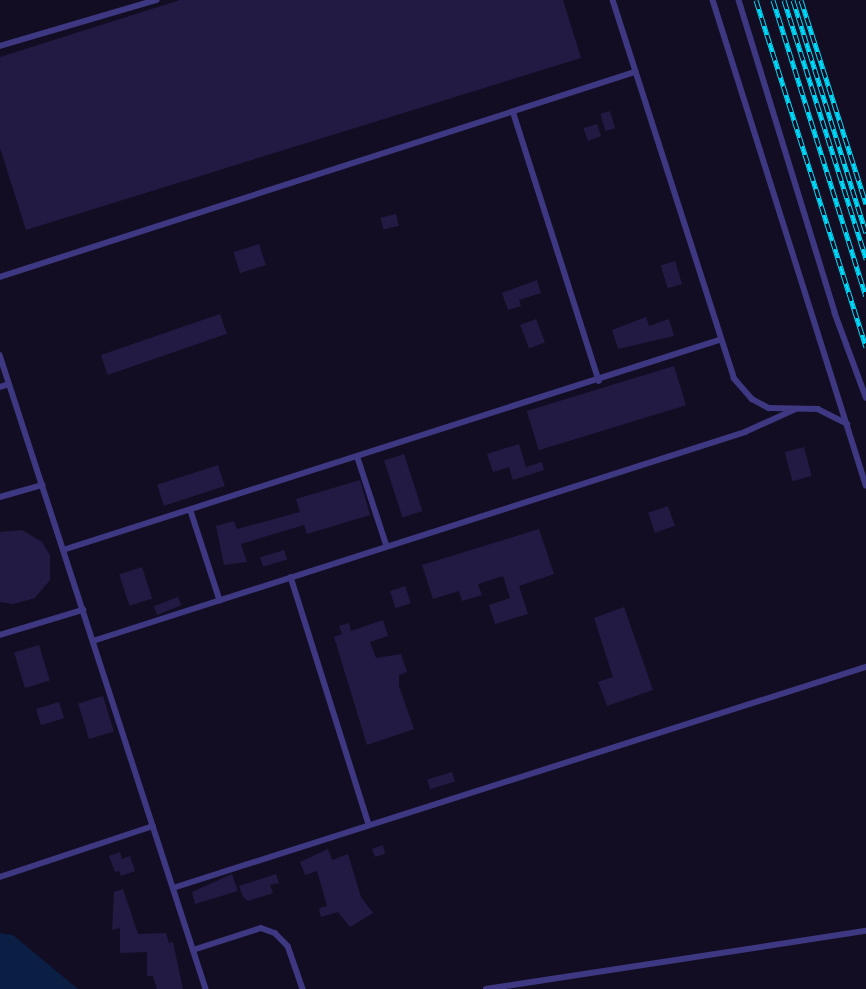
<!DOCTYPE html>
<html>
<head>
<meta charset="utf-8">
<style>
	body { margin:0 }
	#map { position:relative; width:866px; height:989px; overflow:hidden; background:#120d22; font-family:Helvetica,sans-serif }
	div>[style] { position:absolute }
	.water>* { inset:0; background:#0b1e43 }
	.building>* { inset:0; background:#231a43; transform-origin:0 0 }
	.service>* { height:5.5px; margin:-2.75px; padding:0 2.75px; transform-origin:2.75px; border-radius:2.75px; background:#3d3881 }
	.rail>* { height:5px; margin-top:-2.5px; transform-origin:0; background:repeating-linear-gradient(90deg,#120d22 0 9px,#00d9fa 0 18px); box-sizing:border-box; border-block:1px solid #00d9fa }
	span { translate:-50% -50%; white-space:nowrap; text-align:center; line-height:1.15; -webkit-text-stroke:5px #120d22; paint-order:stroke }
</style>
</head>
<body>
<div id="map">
	<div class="water">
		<i style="clip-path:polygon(0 933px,13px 935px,78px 989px,0 989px)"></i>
	</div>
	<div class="building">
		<i style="clip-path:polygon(180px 0,563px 0,581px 58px,26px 230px,0 148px,0 57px)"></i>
		<i style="left:610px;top:111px;width:18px;height:10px;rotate:74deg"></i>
		<i style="left:597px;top:124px;width:13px;height:14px;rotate:72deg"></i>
		<i style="left:396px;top:214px;width:12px;height:16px;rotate:76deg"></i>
		<i style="left:259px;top:244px;width:22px;height:27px;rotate:72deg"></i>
		<i style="left:675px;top:261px;width:24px;height:15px;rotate:73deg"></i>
		<i style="clip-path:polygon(537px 280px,541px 293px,519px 300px,521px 306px,508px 310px,502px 293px)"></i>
		<i style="left:220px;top:314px;width:21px;height:126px;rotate:71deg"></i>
		<i style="clip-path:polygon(646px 317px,649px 326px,669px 319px,674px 336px,618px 349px,612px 330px)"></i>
		<i style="left:536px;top:319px;width:25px;height:17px;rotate:69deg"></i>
		<i style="left:674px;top:366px;width:41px;height:154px;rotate:73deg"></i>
		<i style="clip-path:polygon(519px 444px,526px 467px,542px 462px,544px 470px,513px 480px,509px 467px,493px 472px,487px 454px)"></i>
		<i style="left:804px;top:447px;width:30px;height:20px;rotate:75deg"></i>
		<i style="left:404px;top:454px;width:60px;height:21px;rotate:72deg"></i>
		<i style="left:218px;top:465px;width:22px;height:64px;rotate:72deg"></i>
		<i style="clip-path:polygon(360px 480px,370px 515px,307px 534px,304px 525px,241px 544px,247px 562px,224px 565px,216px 526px,234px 521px,237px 529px,300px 512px,296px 499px)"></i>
		<i style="left:668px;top:506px;width:21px;height:21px;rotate:71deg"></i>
		<i style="clip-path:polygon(539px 529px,554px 574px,519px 586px,528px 614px,495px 624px,489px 605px,510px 598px,503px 576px,478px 584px,482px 595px,462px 601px,459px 591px,433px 599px,422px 565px)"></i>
		<i style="clip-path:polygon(22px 530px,42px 542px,50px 555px,50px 580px,35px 598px,13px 604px,0 602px,0 532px)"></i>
		<i style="left:284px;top:550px;width:10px;height:25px;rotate:73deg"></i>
		<i style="left:142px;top:567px;width:33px;height:24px;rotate:72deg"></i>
		<i style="left:405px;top:586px;width:18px;height:16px;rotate:71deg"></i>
		<i style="left:178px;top:597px;width:9px;height:26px;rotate:69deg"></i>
		<i style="clip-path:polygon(624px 607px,653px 690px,607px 706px,598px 682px,613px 677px,594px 618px)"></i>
		<i style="clip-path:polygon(383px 620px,388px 636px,370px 642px,376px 658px,401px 654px,407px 672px,399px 675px,399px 686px,414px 729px,367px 745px,334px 637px,342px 634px,339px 626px,349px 623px,351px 631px)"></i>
		<i style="left:39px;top:645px;width:37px;height:26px;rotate:73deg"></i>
		<i style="left:103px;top:696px;width:37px;height:26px;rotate:73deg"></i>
		<i style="left:59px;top:702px;width:17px;height:24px;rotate:73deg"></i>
		<i style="left:452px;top:772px;width:10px;height:26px;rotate:73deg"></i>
		<i style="clip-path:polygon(383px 845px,385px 854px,375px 857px,372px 849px)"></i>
		<i style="clip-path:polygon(328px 849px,332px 860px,348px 854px,361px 897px,373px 913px,350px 927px,338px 912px,321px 917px,319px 908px,327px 906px,317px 871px,305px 875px,300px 862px)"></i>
		<i style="clip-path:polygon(120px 852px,122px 859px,130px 856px,135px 871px,121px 876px,119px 871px,115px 872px,109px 856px)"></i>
		<i style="clip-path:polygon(232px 874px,238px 891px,195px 904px,192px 892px)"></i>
		<i style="clip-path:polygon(276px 874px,279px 883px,270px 885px,273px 893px,248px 901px,243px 897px,239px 886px)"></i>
		<i style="clip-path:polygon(123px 889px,138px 934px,166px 933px,169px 943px,173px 942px,183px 989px,157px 989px,153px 976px,147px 976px,147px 952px,120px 953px,120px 928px,112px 930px,114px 892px)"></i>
	</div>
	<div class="service">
		<i style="left:613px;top:0;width:397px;rotate:72.2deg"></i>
		<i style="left:734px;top:378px;width:28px;rotate:49deg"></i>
		<i style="left:752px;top:399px;width:19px;rotate:28deg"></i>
		<i style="left:769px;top:408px;width:49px;rotate:1.2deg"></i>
		<i style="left:818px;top:409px;width:33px;rotate:27deg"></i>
		<i style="left:713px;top:0;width:509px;rotate:72.49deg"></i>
		<i style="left:739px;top:0;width:327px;rotate:72.9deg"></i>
		<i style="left:835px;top:313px;width:90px;rotate:69.7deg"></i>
		<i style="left:0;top:46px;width:163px;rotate:-16.4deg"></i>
		<i style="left:514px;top:114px;width:280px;rotate:72.3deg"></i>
		<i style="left:0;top:277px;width:667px;rotate:-17.89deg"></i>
		<i style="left:0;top:355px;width:667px;rotate:72deg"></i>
		<i style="left:0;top:387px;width:9px;rotate:-18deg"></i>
		<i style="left:358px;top:458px;width:93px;rotate:71.8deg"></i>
		<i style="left:0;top:497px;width:44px;rotate:-15.9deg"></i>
		<i style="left:191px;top:511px;width:94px;rotate:72deg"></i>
		<i style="left:63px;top:550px;width:689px;rotate:-17.75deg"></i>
		<i style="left:291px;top:577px;width:260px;rotate:72.5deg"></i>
		<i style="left:0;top:635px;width:87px;rotate:-16.8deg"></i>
		<i style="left:93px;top:641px;width:685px;rotate:-17.77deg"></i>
		<i style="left:745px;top:432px;width:56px;rotate:-24.3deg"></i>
		<i style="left:0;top:877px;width:161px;rotate:-18.4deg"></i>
		<i style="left:173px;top:888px;width:727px;rotate:-17.69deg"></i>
		<i style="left:193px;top:950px;width:71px;rotate:-17.9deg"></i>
		<i style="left:261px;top:928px;width:15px;rotate:20deg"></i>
		<i style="left:275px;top:933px;width:18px;rotate:45deg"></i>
		<i style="left:288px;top:946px;width:46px;rotate:70.8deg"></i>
		<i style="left:486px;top:989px;width:384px;rotate:-8.7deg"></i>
	</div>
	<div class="rail">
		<i style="left:756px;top:0;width:364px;rotate:72.4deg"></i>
		<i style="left:773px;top:0;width:310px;rotate:72.6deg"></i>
		<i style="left:784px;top:0;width:272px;rotate:72.4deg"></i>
		<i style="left:793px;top:0;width:244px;rotate:72.6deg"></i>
		<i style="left:801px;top:0;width:214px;rotate:72.3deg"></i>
	</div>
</div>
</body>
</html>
